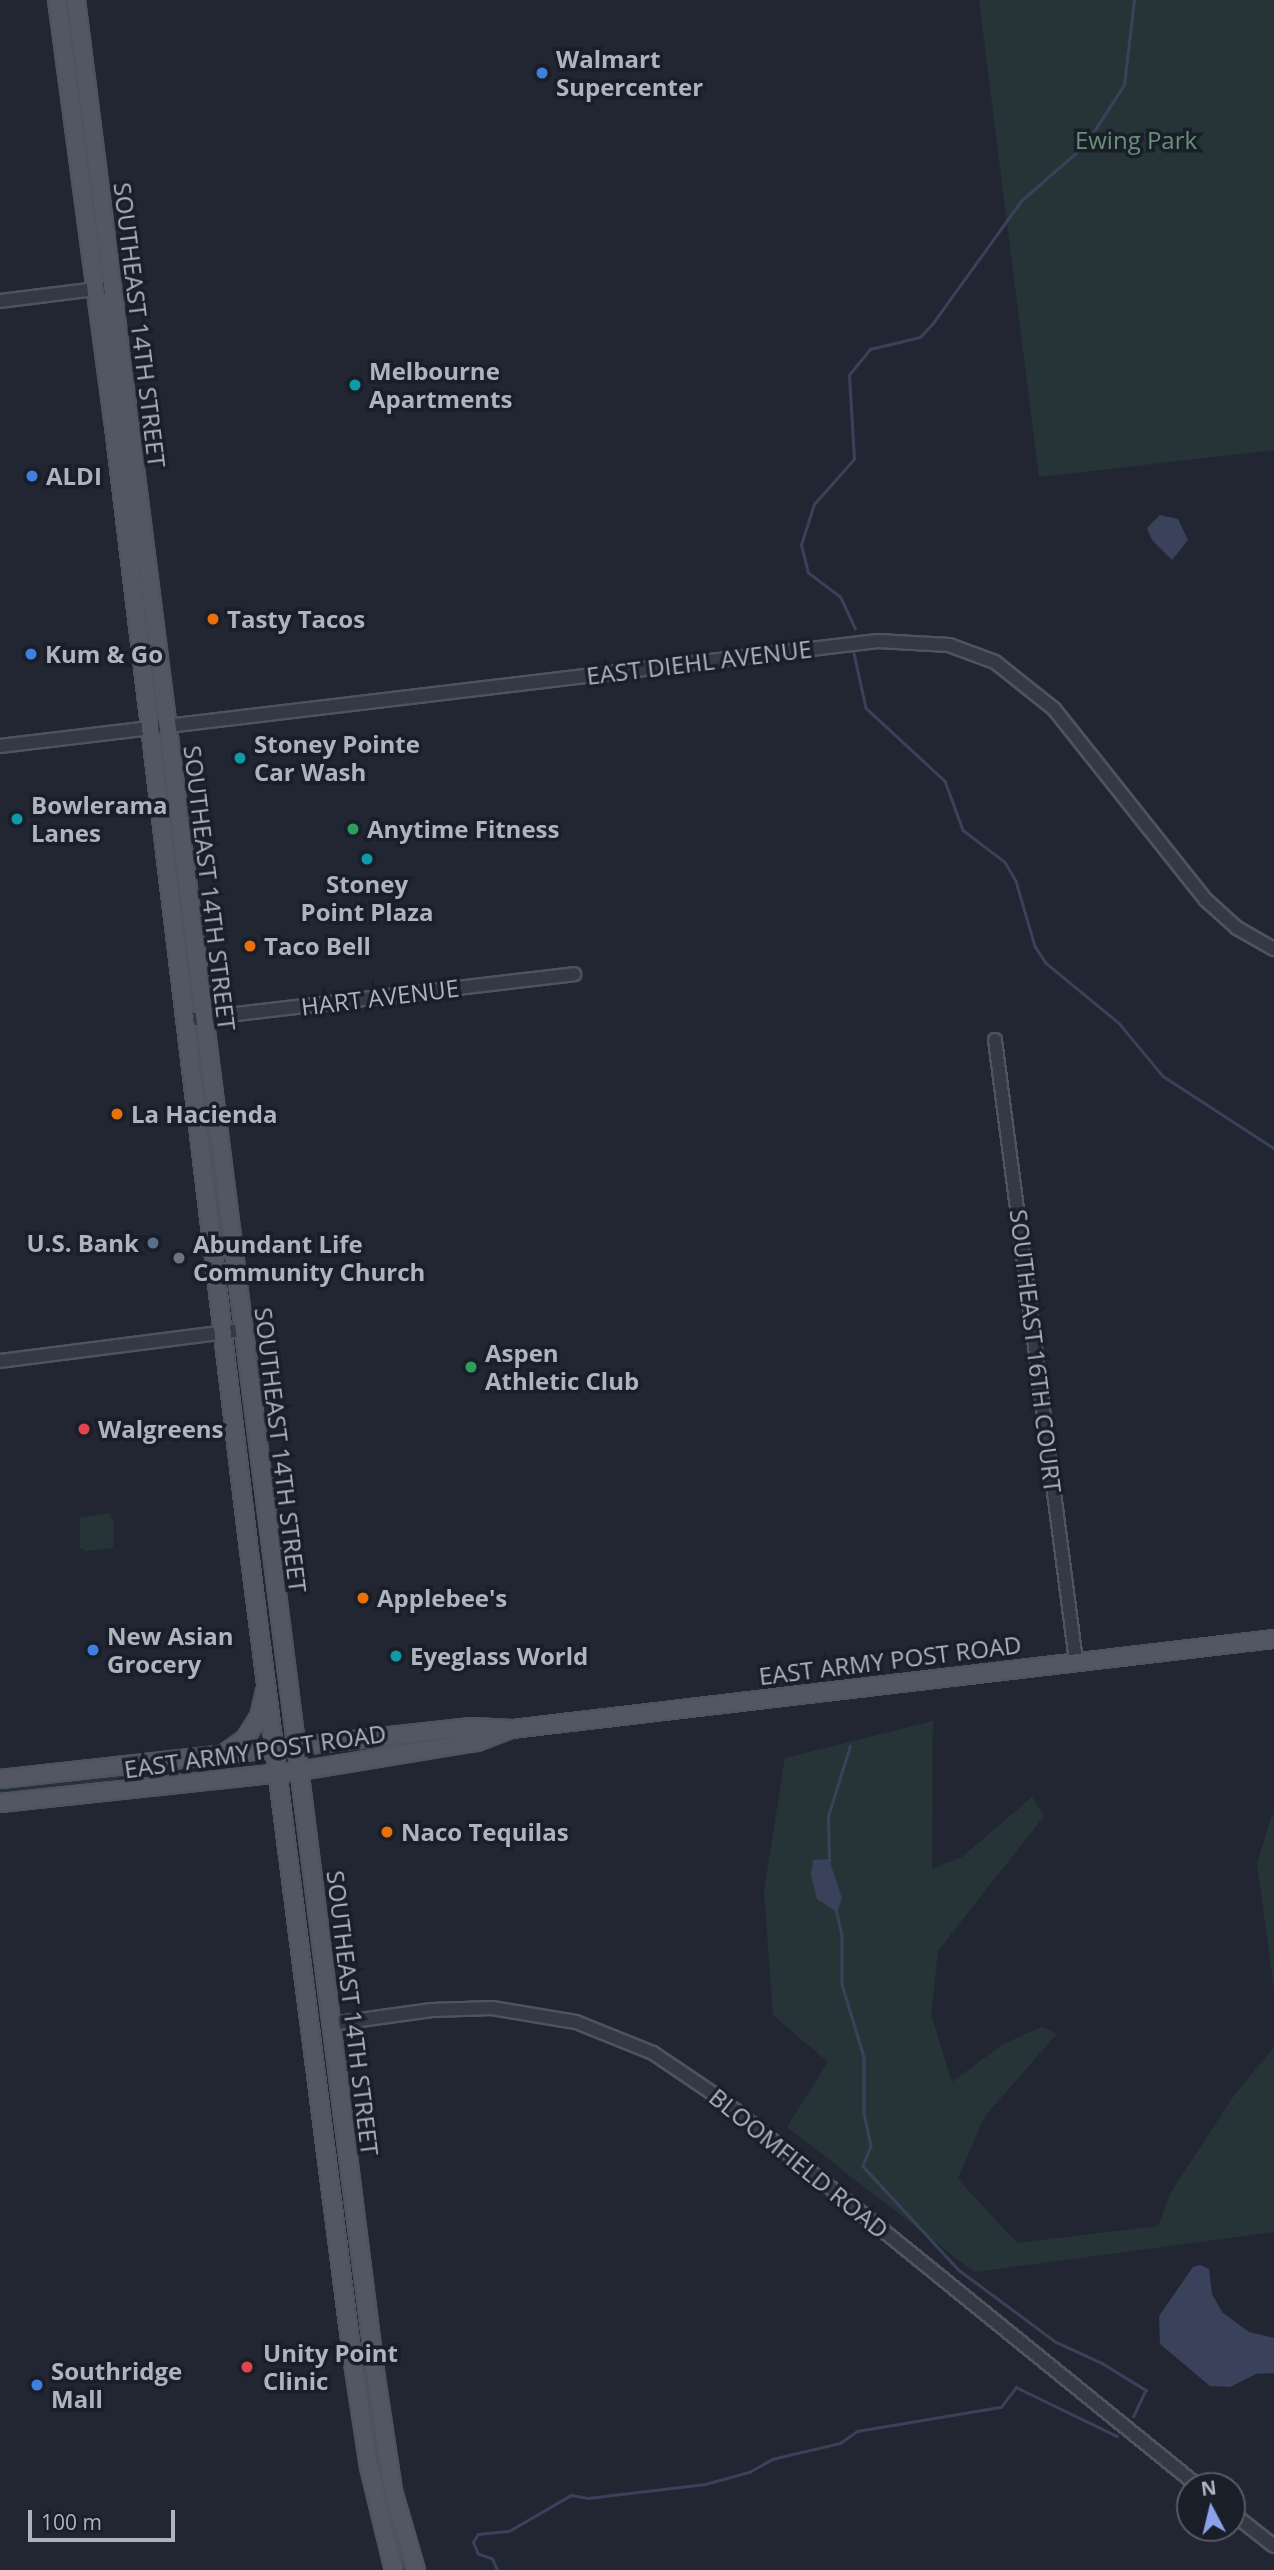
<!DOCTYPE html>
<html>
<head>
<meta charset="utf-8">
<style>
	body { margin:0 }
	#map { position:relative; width:1274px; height:2570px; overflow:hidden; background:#222633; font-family:"Open Sans",sans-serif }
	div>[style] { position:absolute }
	.green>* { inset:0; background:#273437 }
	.water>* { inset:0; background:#39425a }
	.stream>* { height:2.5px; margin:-1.25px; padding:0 1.25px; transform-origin:1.25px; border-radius:1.25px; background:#39425a }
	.roads { filter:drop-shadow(2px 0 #4f535f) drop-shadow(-2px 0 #4f535f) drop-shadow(0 2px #4f535f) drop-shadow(0 -2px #4f535f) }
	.minor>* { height:12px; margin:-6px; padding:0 6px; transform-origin:6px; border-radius:6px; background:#353944 }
	.major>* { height:16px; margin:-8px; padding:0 8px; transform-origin:8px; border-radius:8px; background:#535764 }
	.dots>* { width:19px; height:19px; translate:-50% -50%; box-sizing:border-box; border:4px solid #1a1e28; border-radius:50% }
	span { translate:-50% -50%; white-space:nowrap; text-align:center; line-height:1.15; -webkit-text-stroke:7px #1a1e28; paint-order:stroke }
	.poi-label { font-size:24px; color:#afb3c1; font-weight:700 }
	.left { translate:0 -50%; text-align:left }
	.right { translate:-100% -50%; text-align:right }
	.park-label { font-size:24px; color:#6a8e78 }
	.street-label { font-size:24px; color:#afb3c1 }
	.north { position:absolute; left:1176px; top:2472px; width:70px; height:70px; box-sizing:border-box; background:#1a1e28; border:2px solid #565a65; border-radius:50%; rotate:353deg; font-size:19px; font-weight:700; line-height:28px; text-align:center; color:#afb3c1 }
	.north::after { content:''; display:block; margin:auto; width:24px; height:32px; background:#8ca1e9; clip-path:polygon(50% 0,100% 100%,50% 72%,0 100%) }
	.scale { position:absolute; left:28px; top:2510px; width:147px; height:32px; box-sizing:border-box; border:4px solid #afb3c1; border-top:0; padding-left:9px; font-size:21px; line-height:24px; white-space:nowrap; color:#afb3c1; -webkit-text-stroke:5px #1a1e28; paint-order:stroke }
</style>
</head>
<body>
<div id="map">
	<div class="green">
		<i style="clip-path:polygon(979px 0,1274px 0,1274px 450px,1039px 477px)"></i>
		<i style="clip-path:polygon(109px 1513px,114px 1523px,113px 1548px,85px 1551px,80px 1548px,80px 1518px)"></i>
		<i style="clip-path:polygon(933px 1721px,932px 1869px,962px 1857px,1032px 1797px,1044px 1816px,938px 1951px,931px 2015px,952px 2082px,1003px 2044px,1042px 2027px,1057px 2034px,984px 2117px,958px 2179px,1017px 2243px,1158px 2226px,1171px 2192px,1233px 2097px,1274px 2047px,1274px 2232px,974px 2272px,787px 2127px,828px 2062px,773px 2015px,764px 1891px,785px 1758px)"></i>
		<i style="clip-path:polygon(148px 1770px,148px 1773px,48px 1793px,0 1796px,0 1787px,4px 1786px)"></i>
		<i style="clip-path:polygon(1272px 1815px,1274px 1815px,1274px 1988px,1257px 1863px)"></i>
	</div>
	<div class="water">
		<i style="clip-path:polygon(1160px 515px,1178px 519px,1188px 540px,1172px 560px,1152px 540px,1147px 528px)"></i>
		<i style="clip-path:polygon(829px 1859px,842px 1898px,837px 1912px,817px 1899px,811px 1875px,813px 1860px)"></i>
		<i style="clip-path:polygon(1200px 2265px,1209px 2269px,1212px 2294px,1222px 2312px,1249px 2332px,1274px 2338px,1274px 2373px,1256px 2374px,1230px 2387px,1210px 2386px,1160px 2344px,1159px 2316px,1193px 2267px)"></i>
	</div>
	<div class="stream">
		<i style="left:855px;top:629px;width:35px;rotate:-115deg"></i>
		<i style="left:840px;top:597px;width:40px;rotate:-143deg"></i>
		<i style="left:808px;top:573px;width:29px;rotate:-104deg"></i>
		<i style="left:801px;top:545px;width:43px;rotate:-72.4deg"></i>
		<i style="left:814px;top:504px;width:60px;rotate:-48.4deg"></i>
		<i style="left:854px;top:459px;width:84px;rotate:-93.4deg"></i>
		<i style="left:849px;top:375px;width:33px;rotate:-51deg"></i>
		<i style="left:870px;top:349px;width:51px;rotate:-13.5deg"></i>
		<i style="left:920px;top:337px;width:19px;rotate:-47deg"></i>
		<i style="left:933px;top:323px;width:150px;rotate:-54.2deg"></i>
		<i style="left:1021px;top:201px;width:85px;rotate:-41.2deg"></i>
		<i style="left:1085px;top:145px;width:72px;rotate:-57deg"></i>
		<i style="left:1124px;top:85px;width:86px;rotate:-83.3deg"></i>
		<i style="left:854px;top:653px;width:56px;rotate:77.7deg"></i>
		<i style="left:866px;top:708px;width:108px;rotate:42.7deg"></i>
		<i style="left:945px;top:781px;width:52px;rotate:69.8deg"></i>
		<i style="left:963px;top:830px;width:53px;rotate:37.3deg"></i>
		<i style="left:1005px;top:862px;width:22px;rotate:60deg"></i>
		<i style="left:1016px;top:881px;width:68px;rotate:73.7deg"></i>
		<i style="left:1035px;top:946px;width:20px;rotate:57deg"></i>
		<i style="left:1046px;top:963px;width:94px;rotate:39.4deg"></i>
		<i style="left:1119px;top:1023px;width:69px;rotate:50.3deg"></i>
		<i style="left:1163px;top:1076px;width:132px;rotate:33deg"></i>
		<i style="left:829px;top:1861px;width:45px;rotate:-91.3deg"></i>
		<i style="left:828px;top:1816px;width:73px;rotate:-72.6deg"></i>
		<i style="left:836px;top:1909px;width:27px;rotate:77deg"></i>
		<i style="left:842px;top:1935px;width:49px;rotate:90deg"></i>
		<i style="left:842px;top:1984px;width:76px;rotate:73.2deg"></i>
		<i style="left:864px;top:2057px;width:56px;rotate:90deg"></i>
		<i style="left:864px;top:2113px;width:34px;rotate:78deg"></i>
		<i style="left:871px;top:2146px;width:22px;rotate:112deg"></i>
		<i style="left:863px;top:2166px;width:142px;rotate:47.3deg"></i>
		<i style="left:959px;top:2270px;width:121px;rotate:36.6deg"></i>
		<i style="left:1056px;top:2342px;width:51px;rotate:24.5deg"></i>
		<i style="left:1102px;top:2363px;width:52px;rotate:31.5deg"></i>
		<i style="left:1146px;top:2390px;width:29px;rotate:115deg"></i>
		<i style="left:497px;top:2570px;width:12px;rotate:-114deg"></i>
		<i style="left:492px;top:2559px;width:15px;rotate:-160deg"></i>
		<i style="left:478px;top:2554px;width:13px;rotate:-113deg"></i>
		<i style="left:473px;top:2542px;width:9px;rotate:-58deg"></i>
		<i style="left:478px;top:2534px;width:31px;rotate:-6deg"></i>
		<i style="left:509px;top:2531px;width:72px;rotate:-30.1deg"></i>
		<i style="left:571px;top:2495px;width:17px;rotate:10deg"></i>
		<i style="left:588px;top:2498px;width:118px;rotate:-6.8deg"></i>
		<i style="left:705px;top:2484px;width:46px;rotate:-15.3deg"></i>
		<i style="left:749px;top:2472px;width:26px;rotate:-29deg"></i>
		<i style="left:772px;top:2459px;width:70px;rotate:-13.2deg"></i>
		<i style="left:840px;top:2443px;width:21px;rotate:-35deg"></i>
		<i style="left:857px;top:2431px;width:146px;rotate:-9.5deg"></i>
		<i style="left:1001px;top:2407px;width:25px;rotate:-53deg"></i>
		<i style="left:1016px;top:2387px;width:112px;rotate:25.9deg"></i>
	</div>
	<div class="roads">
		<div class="minor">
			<i style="left:0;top:301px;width:106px;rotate:-7.1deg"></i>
			<i style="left:0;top:746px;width:884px;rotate:-6.82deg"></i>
			<i style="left:878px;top:641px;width:71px;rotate:3.2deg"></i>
			<i style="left:949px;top:645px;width:49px;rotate:20.3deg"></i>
			<i style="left:995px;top:662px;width:75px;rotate:38.5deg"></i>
			<i style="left:1054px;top:709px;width:244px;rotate:51.5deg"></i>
			<i style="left:1206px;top:900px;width:42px;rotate:42.1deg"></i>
			<i style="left:1237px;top:928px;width:43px;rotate:29.6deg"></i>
			<i style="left:185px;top:1020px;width:392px;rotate:-6.7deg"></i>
			<i style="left:995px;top:1040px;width:626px;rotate:82.57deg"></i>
			<i style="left:0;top:1361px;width:244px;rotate:-7.3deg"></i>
			<i style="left:331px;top:2024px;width:102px;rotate:-7.9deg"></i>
			<i style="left:432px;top:2010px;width:60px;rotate:-1.9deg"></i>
			<i style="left:492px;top:2008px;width:85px;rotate:9.5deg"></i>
			<i style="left:576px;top:2022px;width:83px;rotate:21.9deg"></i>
			<i style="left:653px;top:2053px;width:82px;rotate:34.1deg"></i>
			<i style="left:721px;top:2099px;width:614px;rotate:39.05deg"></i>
			<i style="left:1232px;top:2513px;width:53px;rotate:38.2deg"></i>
		</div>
		<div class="major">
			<i style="left:57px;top:0;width:423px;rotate:82.4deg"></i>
			<i style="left:113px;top:419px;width:1140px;rotate:83.15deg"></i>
			<i style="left:249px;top:1551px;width:812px;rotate:82.71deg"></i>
			<i style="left:352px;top:2356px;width:112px;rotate:81.3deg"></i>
			<i style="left:369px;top:2467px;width:106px;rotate:76.4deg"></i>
			<i style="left:76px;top:0;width:2397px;rotate:82.81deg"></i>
			<i style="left:376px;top:2378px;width:114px;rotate:81.4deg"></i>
			<i style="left:393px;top:2491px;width:82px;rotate:73.8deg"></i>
			<i style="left:222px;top:1755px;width:28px;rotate:-35deg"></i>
			<i style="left:245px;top:1739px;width:26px;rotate:-58deg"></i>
			<i style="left:259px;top:1717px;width:26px;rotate:-77deg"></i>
			<i style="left:0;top:1779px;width:474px;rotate:-6.3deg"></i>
			<i style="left:471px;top:1727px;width:41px;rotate:2.8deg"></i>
			<i style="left:512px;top:1729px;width:767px;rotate:-6.74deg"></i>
			<i style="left:0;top:1803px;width:301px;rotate:-6.1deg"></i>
			<i style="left:299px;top:1771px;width:180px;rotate:-9.3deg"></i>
			<i style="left:477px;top:1742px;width:31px;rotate:-21deg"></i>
		</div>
	</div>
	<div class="dots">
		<i style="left:542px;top:73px;background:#3f7fe0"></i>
		<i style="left:355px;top:385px;background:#0f9aa8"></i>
		<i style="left:32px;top:476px;background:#3f7fe0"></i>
		<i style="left:213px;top:619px;background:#e8710a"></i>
		<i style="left:31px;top:654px;background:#3f7fe0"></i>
		<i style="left:240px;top:758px;background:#0f9aa8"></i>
		<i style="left:17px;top:819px;background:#0f9aa8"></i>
		<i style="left:353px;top:829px;background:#2e9e5b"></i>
		<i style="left:367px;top:859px;background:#0f9aa8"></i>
		<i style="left:250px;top:946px;background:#e8710a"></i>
		<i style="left:117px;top:1114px;background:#e8710a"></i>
		<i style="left:153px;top:1243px;background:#5c6f8a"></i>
		<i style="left:179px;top:1258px;background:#6b7280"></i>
		<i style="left:471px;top:1367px;background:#2e9e5b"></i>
		<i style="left:84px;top:1429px;background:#e0444e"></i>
		<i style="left:363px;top:1598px;background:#e8710a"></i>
		<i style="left:93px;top:1650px;background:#3f7fe0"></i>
		<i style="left:396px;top:1656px;background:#0f9aa8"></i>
		<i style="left:387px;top:1832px;background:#e8710a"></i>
		<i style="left:247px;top:2367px;background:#e0444e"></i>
		<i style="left:37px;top:2385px;background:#3f7fe0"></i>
	</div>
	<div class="poi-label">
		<span class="left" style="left:556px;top:73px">Walmart<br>Supercenter</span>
		<span class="left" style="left:369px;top:385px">Melbourne<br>Apartments</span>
		<span class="left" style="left:46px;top:476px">ALDI</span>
		<span class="left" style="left:227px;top:619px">Tasty Tacos</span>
		<span class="left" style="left:45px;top:654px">Kum &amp; Go</span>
		<span class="left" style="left:254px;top:758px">Stoney Pointe<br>Car Wash</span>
		<span class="left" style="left:31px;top:819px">Bowlerama<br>Lanes</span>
		<span class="left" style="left:367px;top:829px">Anytime Fitness</span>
		<span style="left:367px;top:898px">Stoney<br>Point Plaza</span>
		<span class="left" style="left:264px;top:946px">Taco Bell</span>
		<span class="left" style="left:131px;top:1114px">La Hacienda</span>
		<span class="right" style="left:139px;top:1243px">U.S. Bank</span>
		<span class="left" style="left:193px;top:1258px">Abundant Life<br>Community Church</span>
		<span class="left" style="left:485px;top:1367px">Aspen<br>Athletic Club</span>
		<span class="left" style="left:98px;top:1429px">Walgreens</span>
		<span class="left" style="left:377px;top:1598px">Applebee's</span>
		<span class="left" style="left:107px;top:1650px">New Asian<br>Grocery</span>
		<span class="left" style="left:410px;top:1656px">Eyeglass World</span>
		<span class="left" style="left:401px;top:1832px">Naco Tequilas</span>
		<span class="left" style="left:263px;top:2367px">Unity Point<br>Clinic</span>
		<span class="left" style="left:51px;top:2385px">Southridge<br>Mall</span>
	</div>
	<div class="park-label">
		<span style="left:1136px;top:140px">Ewing Park</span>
	</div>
	<div class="street-label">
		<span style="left:140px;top:325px;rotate:83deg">SOUTHEAST 14TH STREET</span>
		<span style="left:699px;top:662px;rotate:-7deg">EAST DIEHL AVENUE</span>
		<span style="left:210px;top:888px;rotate:83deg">SOUTHEAST 14TH STREET</span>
		<span style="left:380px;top:997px;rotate:-7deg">HART AVENUE</span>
		<span style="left:1036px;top:1351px;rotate:83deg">SOUTHEAST 16TH COURT</span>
		<span style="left:281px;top:1450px;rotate:83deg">SOUTHEAST 14TH STREET</span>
		<span style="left:890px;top:1660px;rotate:-7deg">EAST ARMY POST ROAD</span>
		<span style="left:255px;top:1751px;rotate:-8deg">EAST ARMY POST ROAD</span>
		<span style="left:353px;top:2013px;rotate:83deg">SOUTHEAST 14TH STREET</span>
		<span style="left:799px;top:2163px;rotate:39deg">BLOOMFIELD ROAD</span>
	</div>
	<div class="north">N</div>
	<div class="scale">100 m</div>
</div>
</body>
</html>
